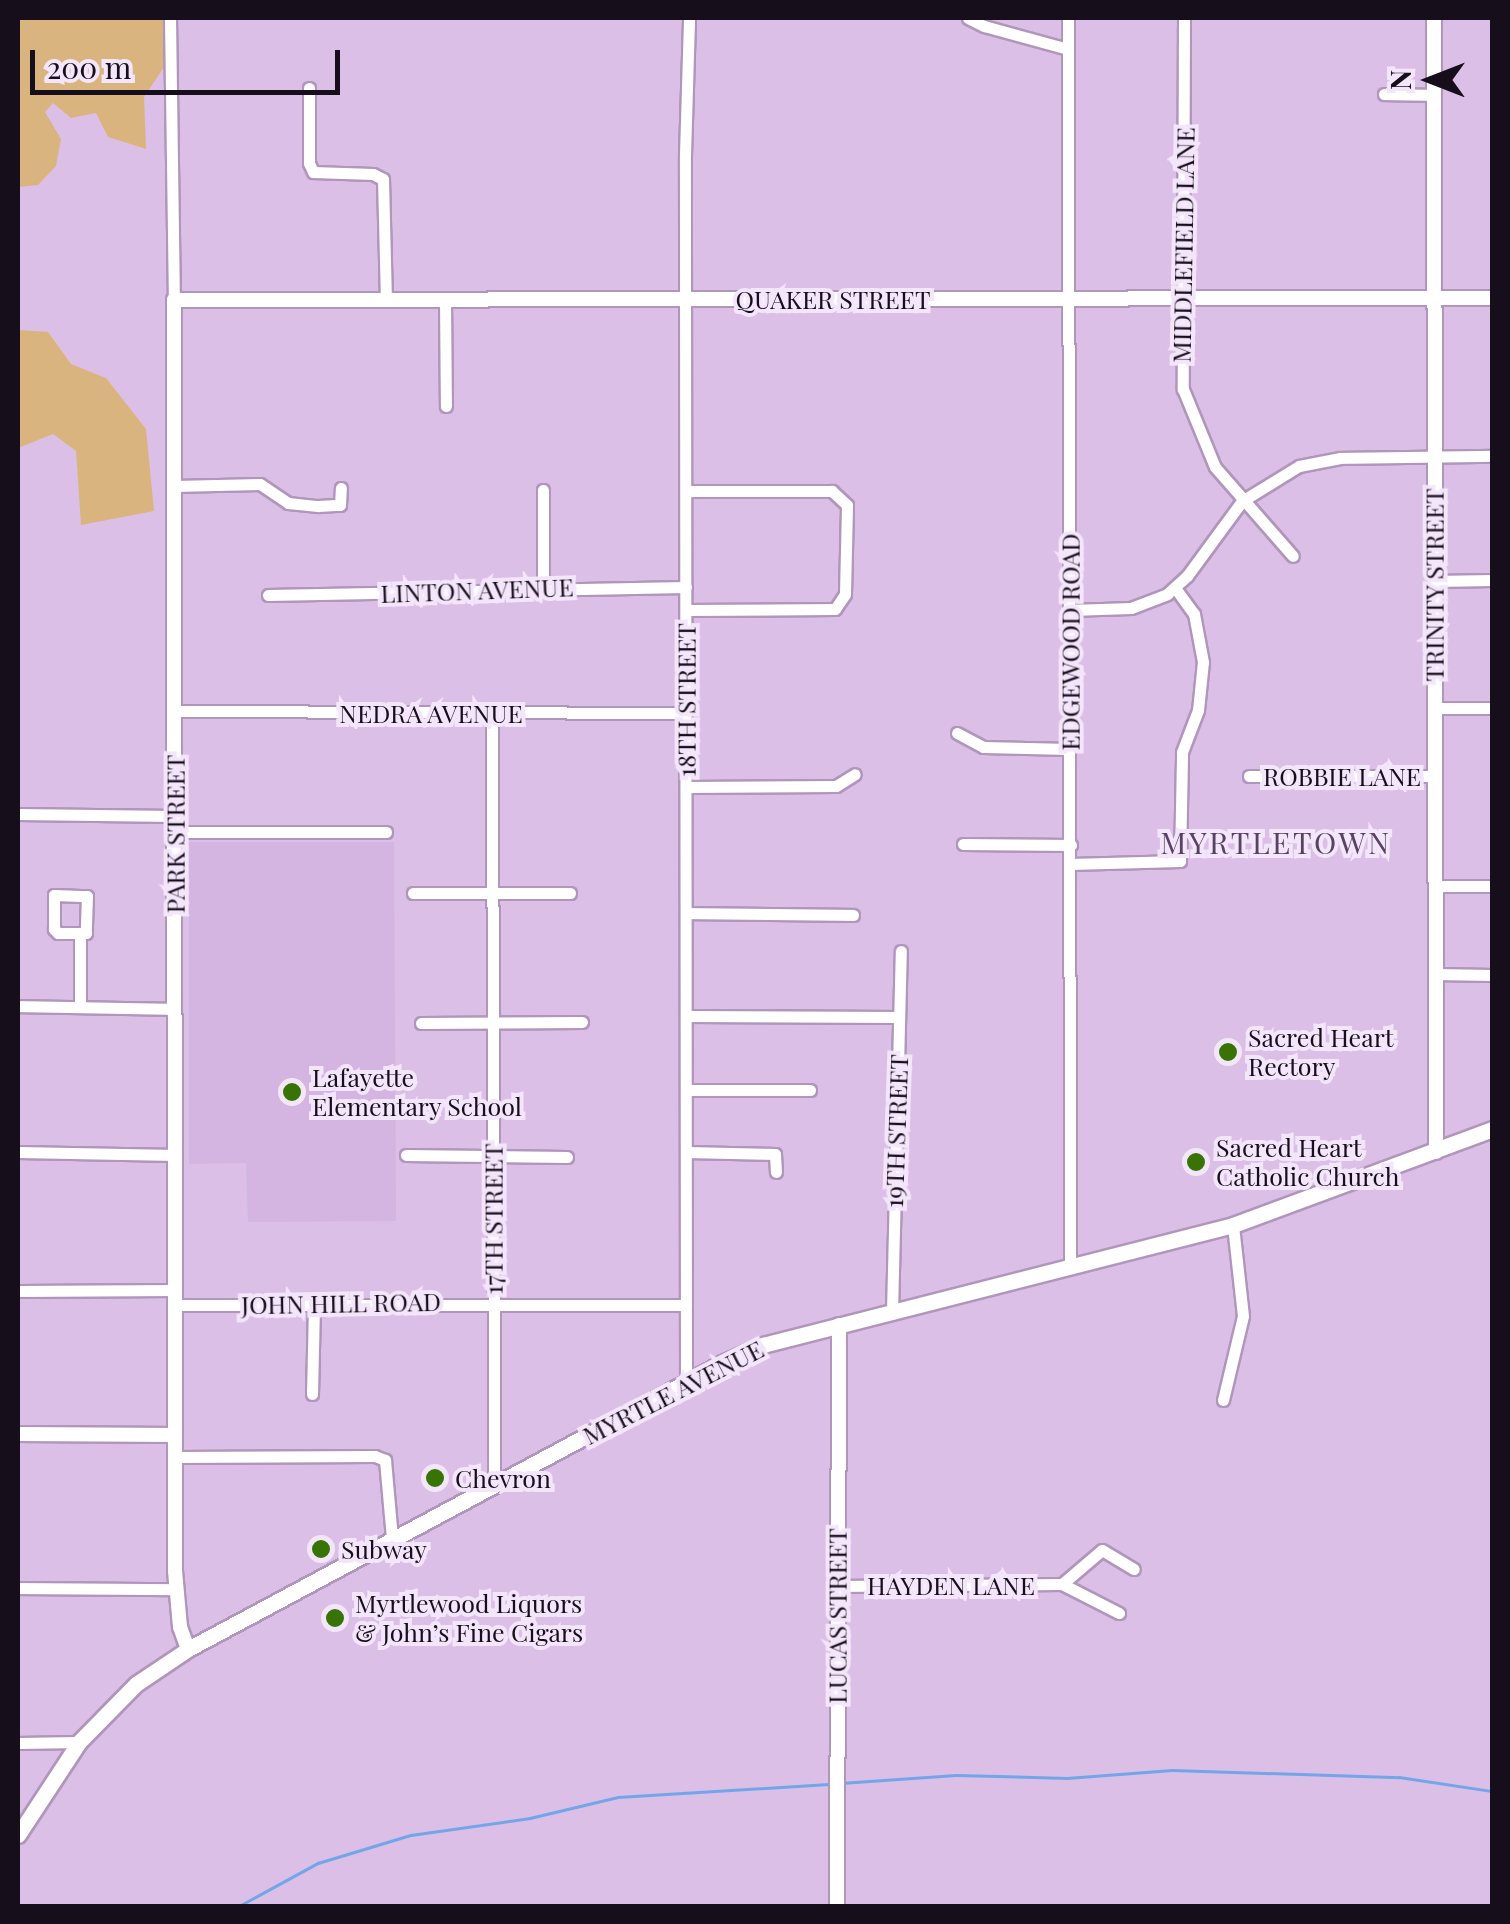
<!DOCTYPE html>
<html>
<head>
<meta charset="utf-8">
<style>
	body { margin:0 }
	#map { position:relative; width:1510px; height:1924px; overflow:hidden; background:#dbbfe6; font-family:"Playfair Display",serif }
	div>[style] { position:absolute }
	.built>* { inset:0; background:#d4b4e1 }
	.green>* { inset:0; background:#dab47e }
	.stream>* { height:2.5px; margin:-1.25px; padding:0 1.25px; transform-origin:1.25px; border-radius:1.25px; background:#72a6e9 }
	.roads { filter:drop-shadow(2px 0 #b096bb) drop-shadow(-2px 0 #b096bb) drop-shadow(0 2px #b096bb) drop-shadow(0 -2px #b096bb) }
	.minor>* { height:11px; margin:-5.5px; padding:0 5.5px; transform-origin:5.5px; border-radius:5.5px; background:#fff }
	.tertiary>* { height:14px; margin:-7px; padding:0 7px; transform-origin:7px; border-radius:7px; background:#fff }
	.secondary>* { height:15px; margin:-7.5px; padding:0 7.5px; transform-origin:7.5px; border-radius:7.5px; background:#fff }
	.dots>* { width:28px; height:28px; translate:-50% -50%; box-sizing:border-box; border:5px solid #f4e6fa; border-radius:50% }
	span { translate:-50% -50%; white-space:nowrap; text-align:center; line-height:1.15; -webkit-text-stroke:8px #f4e6fa; paint-order:stroke }
	.street-label { font-size:25px; color:#170e1b }
	.poi-label { font-size:25px; color:#170e1b }
	.left { translate:0 -50%; text-align:left }
	.quarter-label { font-size:30px; color:#584162; letter-spacing:2.5px }
	.frame { position:absolute; inset:0; border:20px solid #170e1b; pointer-events:none }
	.north { position:absolute; left:1380px; top:30px; width:100px; height:100px; -webkit-text-stroke:8px #f4e6fa; paint-order:stroke; rotate:270deg; font-size:28px; font-weight:700; line-height:40px; text-align:center; color:#170e1b }
	.north::after { content:''; display:block; margin:auto; width:35px; height:45px; background:#170e1b; clip-path:polygon(50% 0,100% 100%,50% 72%,0 100%) }
	.scale { position:absolute; left:30px; top:50px; width:310px; height:45px; box-sizing:border-box; border:5px solid #170e1b; border-top:0; padding-left:12px; font-size:30px; line-height:35px; white-space:nowrap; color:#170e1b; -webkit-text-stroke:8px #f4e6fa; paint-order:stroke }
</style>
</head>
<body>
<div id="map">
	<div class="built">
		<i style="clip-path:polygon(189px 842px,394px 842px,396px 1221px,248px 1222px,246px 1163px,189px 1164px)"></i>
	</div>
	<div class="green">
		<i style="clip-path:polygon(18px 18px,164px 18px,164px 67px,144px 97px,146px 149px,108px 137px,96px 113px,71px 118px,53px 103px,45px 112px,61px 139px,56px 166px,38px 185px,18px 187px)"></i>
		<i style="clip-path:polygon(18px 330px,48px 332px,71px 364px,106px 378px,146px 429px,154px 511px,81px 525px,76px 451px,53px 434px,18px 448px)"></i>
	</div>
	<div class="stream">
		<i style="left:841px;top:1783px;width:115px;rotate:-4deg"></i>
		<i style="left:956px;top:1775px;width:111px;rotate:1.5deg"></i>
		<i style="left:1067px;top:1778px;width:105px;rotate:-4.4deg"></i>
		<i style="left:1172px;top:1770px;width:227px;rotate:1.8deg"></i>
		<i style="left:1399px;top:1777px;width:94px;rotate:8.6deg"></i>
		<i style="left:239px;top:1906px;width:90px;rotate:-28.6deg"></i>
		<i style="left:318px;top:1863px;width:97px;rotate:-16.8deg"></i>
		<i style="left:411px;top:1835px;width:120px;rotate:-8.1deg"></i>
		<i style="left:530px;top:1818px;width:90px;rotate:-13.4deg"></i>
		<i style="left:618px;top:1797px;width:215px;rotate:-3.5deg"></i>
	</div>
	<div class="roads">
		<div class="minor">
			<i style="left:170px;top:18px;width:282px;rotate:89.2deg"></i>
			<i style="left:968px;top:18px;width:18px;rotate:27deg"></i>
			<i style="left:984px;top:26px;width:87px;rotate:15.3deg"></i>
			<i style="left:1068px;top:18px;width:1249px;rotate:89.91deg"></i>
			<i style="left:1184px;top:18px;width:371px;rotate:90.2deg"></i>
			<i style="left:1183px;top:389px;width:84px;rotate:67.7deg"></i>
			<i style="left:1215px;top:467px;width:118px;rotate:48.8deg"></i>
			<i style="left:309px;top:88px;width:75px;rotate:90deg"></i>
			<i style="left:309px;top:163px;width:10px;rotate:66deg"></i>
			<i style="left:313px;top:172px;width:60px;rotate:1.9deg"></i>
			<i style="left:373px;top:174px;width:11px;rotate:27deg"></i>
			<i style="left:383px;top:179px;width:121px;rotate:88.6deg"></i>
			<i style="left:1384px;top:94px;width:51px;rotate:1.1deg"></i>
			<i style="left:445px;top:299px;width:107px;rotate:89.5deg"></i>
			<i style="left:174px;top:486px;width:86px;rotate:-1.3deg"></i>
			<i style="left:260px;top:484px;width:34px;rotate:34deg"></i>
			<i style="left:288px;top:503px;width:30px;rotate:6deg"></i>
			<i style="left:318px;top:506px;width:22px;rotate:-3deg"></i>
			<i style="left:340px;top:505px;width:17px;rotate:-87deg"></i>
			<i style="left:543px;top:490px;width:97px;rotate:90deg"></i>
			<i style="left:1434px;top:581px;width:58px;rotate:-1deg"></i>
			<i style="left:268px;top:595px;width:418px;rotate:-1.1deg"></i>
			<i style="left:686px;top:610px;width:149px;rotate:-0.4deg"></i>
			<i style="left:835px;top:609px;width:18px;rotate:-56deg"></i>
			<i style="left:845px;top:594px;width:89px;rotate:-88.7deg"></i>
			<i style="left:847px;top:505px;width:21px;rotate:-137deg"></i>
			<i style="left:832px;top:491px;width:146px;rotate:180deg"></i>
			<i style="left:1070px;top:610px;width:61px;rotate:-1.9deg"></i>
			<i style="left:1131px;top:608px;width:39px;rotate:-21deg"></i>
			<i style="left:1167px;top:594px;width:27px;rotate:-42deg"></i>
			<i style="left:1187px;top:576px;width:93px;rotate:-53.7deg"></i>
			<i style="left:1242px;top:501px;width:67px;rotate:-31.6deg"></i>
			<i style="left:1299px;top:466px;width:42px;rotate:-11deg"></i>
			<i style="left:1340px;top:458px;width:152px;rotate:-0.8deg"></i>
			<i style="left:1435px;top:708px;width:57px"></i>
			<i style="left:175px;top:711px;width:511px;rotate:0.22deg"></i>
			<i style="left:492px;top:713px;width:772px;rotate:89.85deg"></i>
			<i style="left:957px;top:733px;width:30px;rotate:28deg"></i>
			<i style="left:983px;top:747px;width:87px;rotate:1.3deg"></i>
			<i style="left:1249px;top:776px;width:187px"></i>
			<i style="left:686px;top:787px;width:150px;rotate:-0.4deg"></i>
			<i style="left:836px;top:786px;width:22px;rotate:-32deg"></i>
			<i style="left:18px;top:814px;width:157px;rotate:0.7deg"></i>
			<i style="left:176px;top:832px;width:210px"></i>
			<i style="left:963px;top:844px;width:108px;rotate:0.5deg"></i>
			<i style="left:1070px;top:864px;width:110px;rotate:-1.6deg"></i>
			<i style="left:1180px;top:861px;width:109px;rotate:-88.9deg"></i>
			<i style="left:1182px;top:752px;width:45px;rotate:-69.1deg"></i>
			<i style="left:1198px;top:710px;width:48px;rotate:-84.1deg"></i>
			<i style="left:1203px;top:662px;width:49px;rotate:-100.6deg"></i>
			<i style="left:1194px;top:614px;width:32px;rotate:-126deg"></i>
			<i style="left:1435px;top:886px;width:57px"></i>
			<i style="left:413px;top:893px;width:157px"></i>
			<i style="left:54px;top:895px;width:33px;rotate:2deg"></i>
			<i style="left:87px;top:896px;width:37px;rotate:92deg"></i>
			<i style="left:86px;top:933px;width:28px;rotate:180deg"></i>
			<i style="left:58px;top:933px;width:6px;rotate:-135deg"></i>
			<i style="left:54px;top:929px;width:34px;rotate:-90deg"></i>
			<i style="left:687px;top:913px;width:166px;rotate:0.7deg"></i>
			<i style="left:80px;top:934px;width:73px;rotate:90deg"></i>
			<i style="left:1435px;top:974px;width:57px;rotate:1deg"></i>
			<i style="left:18px;top:1006px;width:157px;rotate:1.1deg"></i>
			<i style="left:687px;top:1016px;width:212px;rotate:0.3deg"></i>
			<i style="left:421px;top:1023px;width:161px;rotate:-0.4deg"></i>
			<i style="left:687px;top:1090px;width:123px"></i>
			<i style="left:18px;top:1152px;width:158px;rotate:1.1deg"></i>
			<i style="left:686px;top:1152px;width:89px;rotate:1.3deg"></i>
			<i style="left:775px;top:1154px;width:18px;rotate:87deg"></i>
			<i style="left:406px;top:1155px;width:161px;rotate:0.7deg"></i>
			<i style="left:18px;top:1291px;width:157px;rotate:-0.4deg"></i>
			<i style="left:176px;top:1305px;width:510px"></i>
			<i style="left:892px;top:1312px;width:361px;rotate:-88.6deg"></i>
			<i style="left:686px;top:1382px;width:1227px;rotate:-90.05deg"></i>
			<i style="left:685px;top:155px;width:137px;rotate:-88.3deg"></i>
			<i style="left:312px;top:1394px;width:90px;rotate:-88.7deg"></i>
			<i style="left:1223px;top:1400px;width:86px;rotate:-76.6deg"></i>
			<i style="left:1243px;top:1316px;width:92px;rotate:-96.3deg"></i>
			<i style="left:176px;top:1457px;width:199px;rotate:-0.3deg"></i>
			<i style="left:375px;top:1456px;width:11px;rotate:22deg"></i>
			<i style="left:385px;top:1460px;width:79px;rotate:84.9deg"></i>
			<i style="left:1062px;top:1584px;width:52px;rotate:-40.4deg"></i>
			<i style="left:1102px;top:1550px;width:37px;rotate:31deg"></i>
			<i style="left:837px;top:1586px;width:225px;rotate:-0.5deg"></i>
			<i style="left:1062px;top:1584px;width:64px;rotate:27deg"></i>
			<i style="left:18px;top:1588px;width:158px;rotate:0.4deg"></i>
			<i style="left:18px;top:1743px;width:61px;rotate:-0.9deg"></i>
		</div>
		<div class="tertiary">
			<i style="left:1434px;top:18px;width:1134px;rotate:89.9deg"></i>
			<i style="left:18px;top:1434px;width:157px;rotate:0.4deg"></i>
			<i style="left:188px;top:1649px;width:23px;rotate:-110deg"></i>
			<i style="left:180px;top:1627px;width:56px;rotate:-95.1deg"></i>
			<i style="left:175px;top:1571px;width:1271px;rotate:-90.05deg"></i>
			<i style="left:174px;top:300px;width:1318px;rotate:-0.09deg"></i>
			<i style="left:837px;top:1906px;width:581px;rotate:-89.8deg"></i>
		</div>
		<div class="secondary">
			<i style="left:18px;top:1835px;width:111px;rotate:-56.7deg"></i>
			<i style="left:79px;top:1742px;width:81px;rotate:-45.5deg"></i>
			<i style="left:136px;top:1684px;width:63px;rotate:-33.9deg"></i>
			<i style="left:188px;top:1649px;width:606px;rotate:-28.17deg"></i>
			<i style="left:722px;top:1363px;width:45px;rotate:-23.7deg"></i>
			<i style="left:763px;top:1345px;width:485px;rotate:-14.3deg"></i>
			<i style="left:1233px;top:1225px;width:276px;rotate:-20.3deg"></i>
		</div>
	</div>
	<div class="dots">
		<i style="left:1228px;top:1052px;background:#387305"></i>
		<i style="left:292px;top:1092px;background:#387305"></i>
		<i style="left:1196px;top:1162px;background:#387305"></i>
		<i style="left:435px;top:1478px;background:#387305"></i>
		<i style="left:321px;top:1549px;background:#387305"></i>
		<i style="left:335px;top:1618px;background:#387305"></i>
	</div>
	<div class="street-label">
		<span style="left:1183px;top:245px;rotate:-89deg">MIDDLEFIELD LANE</span>
		<span style="left:833px;top:299px">QUAKER STREET</span>
		<span style="left:1434px;top:585px;rotate:-90deg">TRINITY STREET</span>
		<span style="left:477px;top:590px;rotate:-2deg">LINTON AVENUE</span>
		<span style="left:1070px;top:642px;rotate:-90deg">EDGEWOOD ROAD</span>
		<span style="left:686px;top:700px;rotate:-90deg">18TH STREET</span>
		<span style="left:431px;top:713px">NEDRA AVENUE</span>
		<span style="left:1342px;top:776px">ROBBIE LANE</span>
		<span style="left:175px;top:834px;rotate:-90deg">PARK STREET</span>
		<span style="left:896px;top:1131px;rotate:-88deg">19TH STREET</span>
		<span style="left:493px;top:1219px;rotate:-90deg">17TH STREET</span>
		<span style="left:341px;top:1303px;rotate:-1deg">JOHN HILL ROAD</span>
		<span style="left:673px;top:1392px;rotate:-27deg">MYRTLE AVENUE</span>
		<span style="left:951px;top:1585px">HAYDEN LANE</span>
		<span style="left:837px;top:1616px;rotate:-90deg">LUCAS STREET</span>
	</div>
	<div class="poi-label">
		<span class="left" style="left:1248px;top:1052px">Sacred Heart<br>Rectory</span>
		<span class="left" style="left:312px;top:1092px">Lafayette<br>Elementary School</span>
		<span class="left" style="left:1216px;top:1162px">Sacred Heart<br>Catholic Church</span>
		<span class="left" style="left:455px;top:1478px">Chevron</span>
		<span class="left" style="left:341px;top:1549px">Subway</span>
		<span class="left" style="left:355px;top:1618px">Myrtlewood Liquors<br>&amp; John’s Fine Cigars</span>
	</div>
	<div class="quarter-label">
		<span style="left:1276px;top:842px">MYRTLETOWN</span>
	</div>
	<div class="frame"></div>
	<div class="north">N</div>
	<div class="scale">200 m</div>
</div>
</body>
</html>
